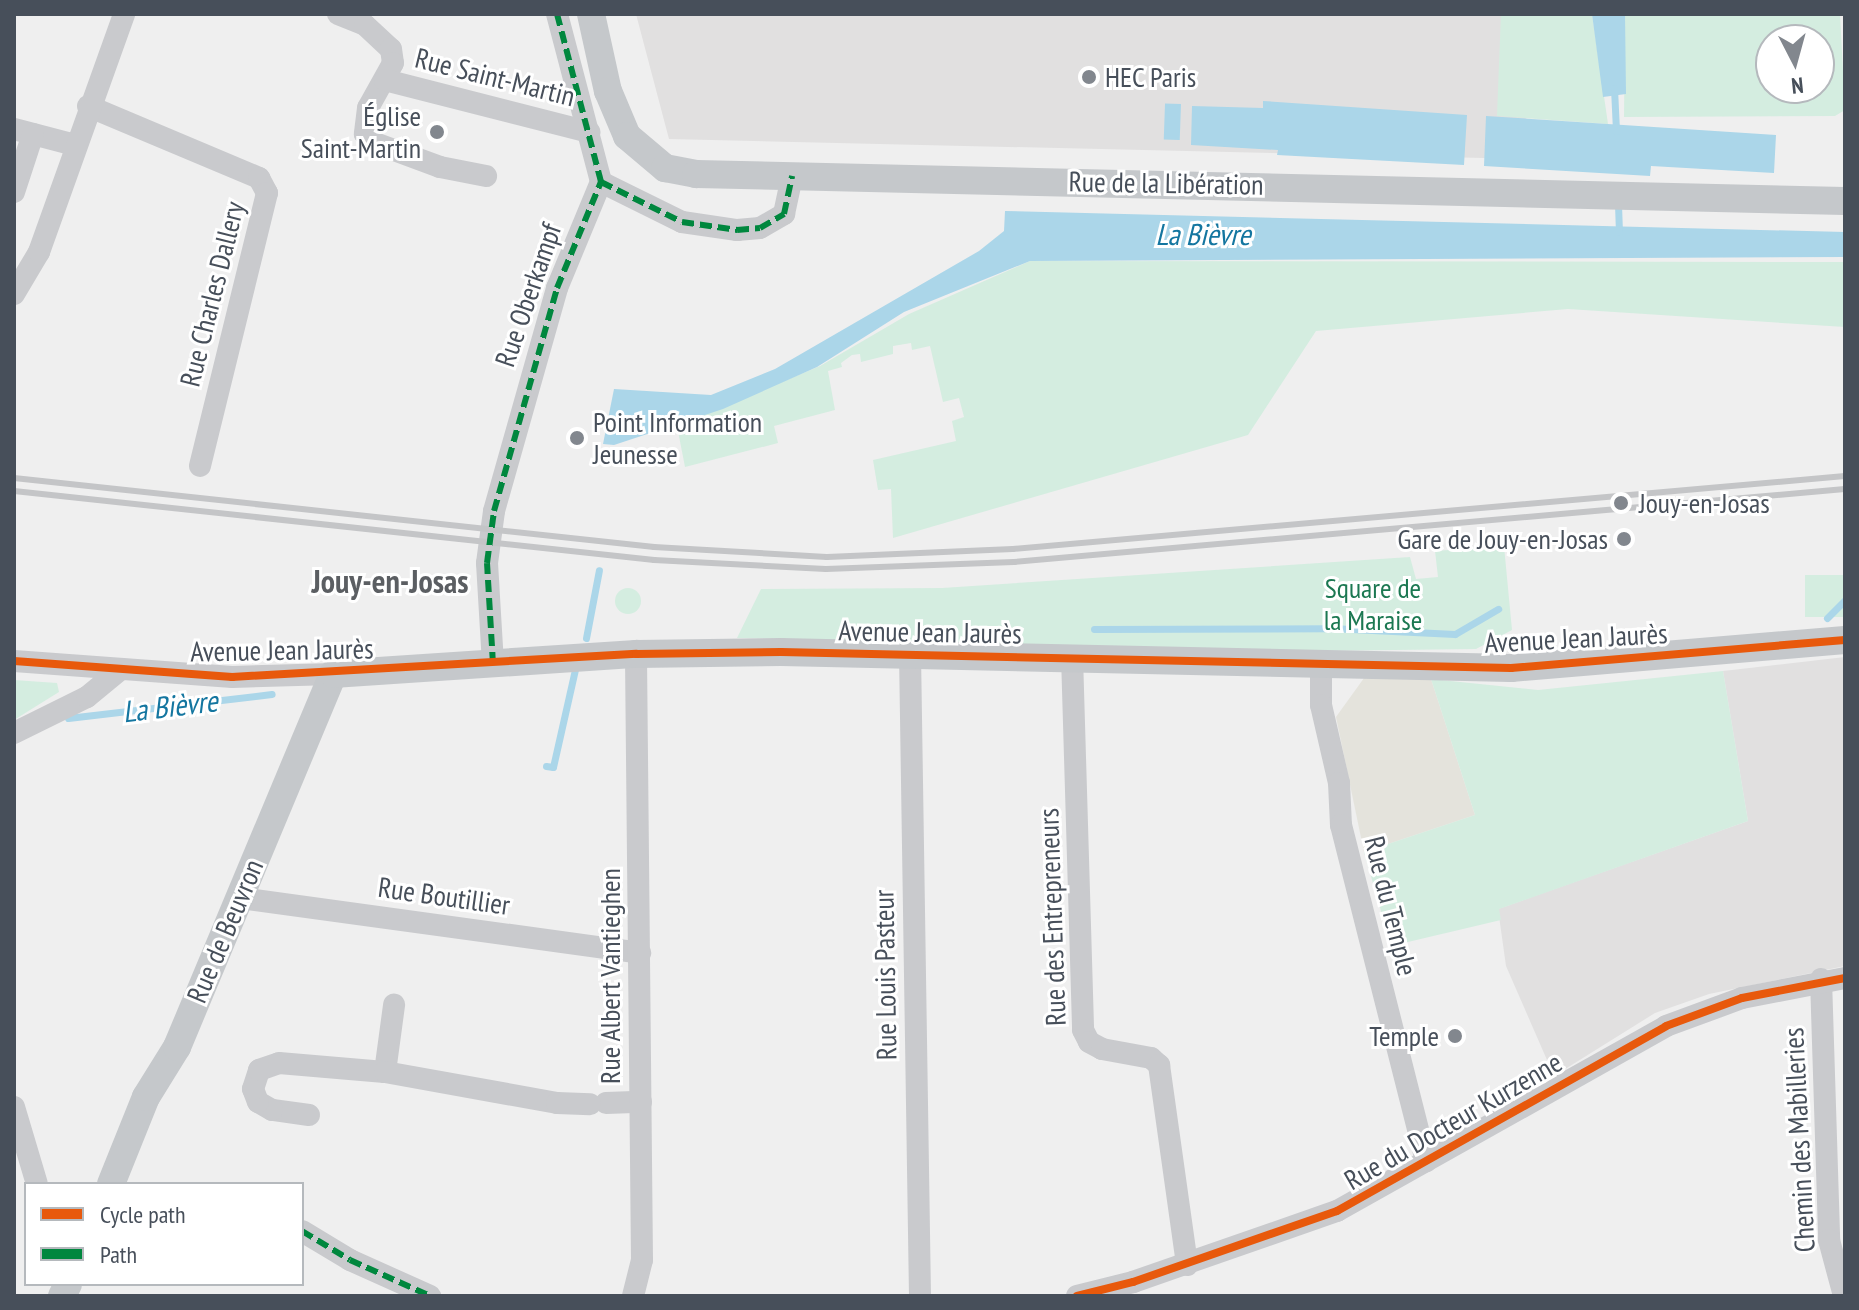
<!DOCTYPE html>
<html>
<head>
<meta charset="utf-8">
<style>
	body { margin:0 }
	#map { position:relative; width:1859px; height:1310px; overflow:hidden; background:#efefef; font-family:"PT Sans Narrow",sans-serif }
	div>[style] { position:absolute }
	.commercial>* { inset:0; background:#e4e3dc }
	.education>* { inset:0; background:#e1e0e0 }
	.green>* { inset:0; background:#d4ede0; transform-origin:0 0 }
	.round { border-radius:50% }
	.water>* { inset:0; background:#abd6e9; transform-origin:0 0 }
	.stream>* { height:7px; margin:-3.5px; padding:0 3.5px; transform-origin:3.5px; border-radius:3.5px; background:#abd6e9 }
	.minor>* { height:22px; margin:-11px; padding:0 11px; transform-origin:11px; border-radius:11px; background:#c9cacd }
	.major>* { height:28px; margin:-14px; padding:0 14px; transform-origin:14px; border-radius:14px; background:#c5c8cb }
	.rail>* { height:6px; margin:-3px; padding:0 3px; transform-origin:3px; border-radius:3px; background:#c4c5c7 }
	.quiet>* { height:6px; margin-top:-3px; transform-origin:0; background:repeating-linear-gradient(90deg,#00873e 0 12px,transparent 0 18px) }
	.cycleway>* { height:8px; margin:-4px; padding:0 4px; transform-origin:4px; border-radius:4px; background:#e8590c }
	.dots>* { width:22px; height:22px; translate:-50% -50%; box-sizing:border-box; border:4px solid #fff; border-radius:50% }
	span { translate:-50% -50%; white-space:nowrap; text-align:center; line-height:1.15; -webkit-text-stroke:6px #fff; paint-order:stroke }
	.street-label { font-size:28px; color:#474f5a }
	.poi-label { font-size:28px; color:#474f5a }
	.left { translate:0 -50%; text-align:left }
	.right { translate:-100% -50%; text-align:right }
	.park-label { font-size:28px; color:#1c7852 }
	.water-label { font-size:30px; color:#1476a0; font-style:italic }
	.quarter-label { font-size:32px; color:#5b5e62; font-weight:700 }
	.frame { position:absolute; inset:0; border:16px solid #474f5a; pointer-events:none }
	.legend { position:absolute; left:24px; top:1182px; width:280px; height:104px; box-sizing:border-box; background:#fff; border:2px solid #b5b9bd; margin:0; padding:10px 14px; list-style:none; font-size:24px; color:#474f5a }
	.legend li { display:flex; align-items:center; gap:16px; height:40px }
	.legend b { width:40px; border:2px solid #b5b9bd }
	.north { position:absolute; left:1755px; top:24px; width:80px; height:80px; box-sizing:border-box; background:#fff; border:2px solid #b5b9bd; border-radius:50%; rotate:174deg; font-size:22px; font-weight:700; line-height:32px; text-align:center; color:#474f5a }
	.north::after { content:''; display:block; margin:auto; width:28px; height:36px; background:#82878e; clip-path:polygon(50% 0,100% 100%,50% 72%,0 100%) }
</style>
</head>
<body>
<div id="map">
	<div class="commercial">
		<i style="clip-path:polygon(1364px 678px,1431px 679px,1475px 815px,1364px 852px,1336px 717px)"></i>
	</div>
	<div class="education">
		<i style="clip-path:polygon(636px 14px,1527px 14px,1526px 159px,669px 139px)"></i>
		<i style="clip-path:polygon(1845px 657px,1845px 966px,1709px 994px,1655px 1013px,1554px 1076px,1506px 966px,1498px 909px,1748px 821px,1723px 671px)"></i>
	</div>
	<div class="green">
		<i style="clip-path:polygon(1501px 14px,1592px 14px,1608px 124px,1497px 116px)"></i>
		<i style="clip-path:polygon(evenodd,1625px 14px,1840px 14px,1845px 110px,1835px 116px,1624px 117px,1625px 14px,1771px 40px,1819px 40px,1819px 88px,1771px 88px,1771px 40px)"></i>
		<i style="clip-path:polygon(1030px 261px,1845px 262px,1845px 327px,1568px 309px,1316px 331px,1248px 435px,893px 538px,891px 489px,878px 490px,873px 460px,956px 441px,952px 421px,964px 417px,959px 398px,943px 402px,930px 346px,912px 350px,911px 343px,893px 346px,893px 354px,861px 362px,860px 354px,852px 355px,841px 363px,842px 367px,828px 371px,835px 410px,774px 426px,778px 443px,685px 467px,677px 426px,820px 366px,909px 314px)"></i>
		<i style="clip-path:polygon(1504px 546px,1512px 630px,1476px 649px,1313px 651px,737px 638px,761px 589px,942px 588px,1410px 557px,1416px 579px,1438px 577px,1435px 551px)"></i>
		<i style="left:1845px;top:575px;width:42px;height:40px;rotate:90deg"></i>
		<i class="round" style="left:615px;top:588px;width:26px;height:26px"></i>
		<i style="clip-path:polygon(1723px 671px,1748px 821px,1499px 909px,1501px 920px,1391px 946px,1364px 852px,1475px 815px,1431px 679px,1538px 690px)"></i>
		<i style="clip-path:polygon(14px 680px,57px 683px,59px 692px,14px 720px)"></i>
	</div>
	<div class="water">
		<i style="clip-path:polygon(1592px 14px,1625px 14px,1626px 94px,1603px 97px)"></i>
		<i style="clip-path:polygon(1263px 101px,1467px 115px,1464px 165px,1277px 155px,1278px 150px,1191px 145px,1192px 106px,1263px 108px)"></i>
		<i style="left:1181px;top:104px;width:36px;height:16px;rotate:92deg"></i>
		<i style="clip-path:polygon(1486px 116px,1776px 135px,1774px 173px,1651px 166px,1650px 176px,1484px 166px)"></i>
		<i style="clip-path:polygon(1005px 211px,1845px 232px,1845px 257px,1030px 261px,904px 312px,817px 367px,723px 409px,614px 445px,603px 444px,614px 389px,711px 395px,775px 369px,979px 251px,1004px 231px)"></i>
	</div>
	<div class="stream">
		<i style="left:1614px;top:88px;width:43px;rotate:87.3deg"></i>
		<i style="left:1618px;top:204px;width:28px;rotate:88deg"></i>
		<i style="left:1827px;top:618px;width:25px;rotate:-45deg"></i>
		<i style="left:1094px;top:629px;width:236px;rotate:-0.2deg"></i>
		<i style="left:1330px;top:628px;width:125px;rotate:2.7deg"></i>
		<i style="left:1455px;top:634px;width:50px;rotate:-30.2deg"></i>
		<i style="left:586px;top:638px;width:69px;rotate:-79.2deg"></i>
		<i style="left:68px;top:718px;width:205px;rotate:-6.7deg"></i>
		<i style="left:546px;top:766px;width:7px;rotate:8deg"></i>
		<i style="left:553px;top:767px;width:100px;rotate:-77.3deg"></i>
	</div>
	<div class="minor">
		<i style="left:338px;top:14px;width:29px;rotate:22deg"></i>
		<i style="left:365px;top:25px;width:35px;rotate:43deg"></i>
		<i style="left:391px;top:49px;width:14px;rotate:82deg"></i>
		<i style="left:393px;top:63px;width:51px;rotate:119.1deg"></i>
		<i style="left:368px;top:108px;width:26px;rotate:97deg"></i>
		<i style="left:365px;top:134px;width:13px;rotate:42deg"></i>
		<i style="left:375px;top:143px;width:69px;rotate:20.3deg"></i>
		<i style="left:440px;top:167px;width:47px;rotate:11.1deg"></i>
		<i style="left:557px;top:14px;width:174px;rotate:75.3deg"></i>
		<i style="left:385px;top:80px;width:211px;rotate:14.3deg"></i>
		<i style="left:88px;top:106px;width:186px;rotate:22.8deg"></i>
		<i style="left:259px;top:178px;width:17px;rotate:62deg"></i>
		<i style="left:267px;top:193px;width:281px;rotate:103.8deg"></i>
		<i style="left:14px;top:129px;width:63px;rotate:14.7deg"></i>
		<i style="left:601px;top:182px;width:90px;rotate:26.3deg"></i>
		<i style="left:682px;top:222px;width:56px;rotate:8.3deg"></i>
		<i style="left:737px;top:230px;width:23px;rotate:-5deg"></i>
		<i style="left:760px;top:228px;width:28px;rotate:-30deg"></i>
		<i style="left:784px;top:214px;width:39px;rotate:-78deg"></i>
		<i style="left:14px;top:192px;width:61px;rotate:-71.9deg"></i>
		<i style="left:14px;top:294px;width:49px;rotate:-59.2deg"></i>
		<i style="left:39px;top:252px;width:253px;rotate:-70.3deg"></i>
		<i style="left:910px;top:653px;width:643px;rotate:89.11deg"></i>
		<i style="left:1072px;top:656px;width:374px;rotate:88.3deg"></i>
		<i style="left:1083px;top:1030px;width:13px;rotate:63deg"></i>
		<i style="left:1089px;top:1042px;width:15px;rotate:28deg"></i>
		<i style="left:1102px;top:1049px;width:50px;rotate:10.4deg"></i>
		<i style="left:1151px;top:1058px;width:11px;rotate:41deg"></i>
		<i style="left:1159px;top:1065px;width:202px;rotate:82deg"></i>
		<i style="left:14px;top:661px;width:219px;rotate:4.2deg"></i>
		<i style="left:232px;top:677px;width:101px;rotate:-1.7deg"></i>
		<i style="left:1321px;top:663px;width:42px;rotate:90deg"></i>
		<i style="left:1321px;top:705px;width:80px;rotate:77deg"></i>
		<i style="left:1339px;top:783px;width:42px;rotate:87.3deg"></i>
		<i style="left:1341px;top:825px;width:347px;rotate:75.8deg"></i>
		<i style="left:493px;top:664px;width:101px;rotate:-93.4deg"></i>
		<i style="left:487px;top:563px;width:52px;rotate:-82.3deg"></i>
		<i style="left:494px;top:511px;width:232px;rotate:-74.2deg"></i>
		<i style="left:557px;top:288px;width:115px;rotate:-67.5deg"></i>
		<i style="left:14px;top:733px;width:81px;rotate:-26.3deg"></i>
		<i style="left:87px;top:697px;width:44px;rotate:-39.5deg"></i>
		<i style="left:240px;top:898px;width:404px;rotate:7.8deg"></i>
		<i style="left:1821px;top:979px;width:261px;rotate:88.2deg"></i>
		<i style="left:1829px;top:1240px;width:58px;rotate:75deg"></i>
		<i style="left:385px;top:1072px;width:68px;rotate:-82.3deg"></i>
		<i style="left:606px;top:1103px;width:35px;rotate:-2deg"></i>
		<i style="left:14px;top:1107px;width:80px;rotate:73.4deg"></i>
		<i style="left:309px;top:1115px;width:37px;rotate:-172deg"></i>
		<i style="left:272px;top:1110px;width:16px;rotate:-150deg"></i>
		<i style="left:258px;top:1102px;width:14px;rotate:-111deg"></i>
		<i style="left:253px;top:1089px;width:20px;rotate:-72deg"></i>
		<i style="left:259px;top:1070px;width:21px;rotate:-19deg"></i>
		<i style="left:279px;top:1063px;width:106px;rotate:4.9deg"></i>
		<i style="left:385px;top:1072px;width:175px;rotate:10.2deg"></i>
		<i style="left:557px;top:1103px;width:33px;rotate:2deg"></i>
		<i style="left:302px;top:1231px;width:56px;rotate:31.1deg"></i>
		<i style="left:350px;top:1260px;width:88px;rotate:24.2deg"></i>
		<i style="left:633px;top:1296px;width:37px;rotate:-76deg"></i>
		<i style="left:642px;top:1260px;width:606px;rotate:-90.57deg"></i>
		<i style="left:1077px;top:1296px;width:58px;rotate:-14deg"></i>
		<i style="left:1133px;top:1282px;width:216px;rotate:-19.2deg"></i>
		<i style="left:1337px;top:1211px;width:377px;rotate:-29.3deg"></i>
		<i style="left:1666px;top:1026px;width:81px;rotate:-20.2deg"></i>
		<i style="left:1742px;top:998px;width:105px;rotate:-11deg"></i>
	</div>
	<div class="major">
		<i style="left:591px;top:14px;width:79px;rotate:77.6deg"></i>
		<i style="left:608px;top:91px;width:49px;rotate:67.1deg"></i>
		<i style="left:627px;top:136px;width:50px;rotate:40.1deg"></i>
		<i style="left:665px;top:168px;width:32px;rotate:11deg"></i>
		<i style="left:696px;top:174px;width:1149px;rotate:1.35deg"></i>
		<i style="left:111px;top:1184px;width:94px;rotate:-68.1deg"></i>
		<i style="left:146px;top:1097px;width:59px;rotate:-58.2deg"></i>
		<i style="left:177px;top:1047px;width:404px;rotate:-67.3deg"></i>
		<i style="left:333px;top:674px;width:304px;rotate:-3.8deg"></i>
		<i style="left:636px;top:654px;width:145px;rotate:-0.8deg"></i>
		<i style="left:781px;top:652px;width:730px;rotate:1.26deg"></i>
		<i style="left:1511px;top:668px;width:335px;rotate:-4.8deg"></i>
		<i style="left:62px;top:1296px;width:13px;rotate:-63deg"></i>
	</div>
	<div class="rail">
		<i style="left:14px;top:478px;width:644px;rotate:6.15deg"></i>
		<i style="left:654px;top:547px;width:173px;rotate:3.3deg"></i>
		<i style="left:827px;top:557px;width:186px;rotate:-2.5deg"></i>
		<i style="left:1013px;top:549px;width:835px;rotate:-5.01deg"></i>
		<i style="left:14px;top:491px;width:644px;rotate:6.15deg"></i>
		<i style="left:654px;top:560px;width:172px;rotate:3deg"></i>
		<i style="left:826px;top:569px;width:188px;rotate:-2.1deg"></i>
		<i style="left:1014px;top:562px;width:834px;rotate:-5.02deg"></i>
	</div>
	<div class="quiet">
		<i style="left:557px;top:14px;width:174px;rotate:75.3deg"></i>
		<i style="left:601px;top:182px;width:90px;rotate:26.3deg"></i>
		<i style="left:682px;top:222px;width:56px;rotate:8.3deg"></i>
		<i style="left:737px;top:230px;width:23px;rotate:-5deg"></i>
		<i style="left:760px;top:228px;width:28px;rotate:-30deg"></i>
		<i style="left:784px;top:214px;width:39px;rotate:-78deg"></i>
		<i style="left:493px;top:664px;width:101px;rotate:-93.4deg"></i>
		<i style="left:487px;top:563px;width:52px;rotate:-82.3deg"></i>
		<i style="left:494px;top:511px;width:232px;rotate:-74.2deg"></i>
		<i style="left:557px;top:288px;width:115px;rotate:-67.5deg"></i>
		<i style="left:302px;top:1231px;width:56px;rotate:31.1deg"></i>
		<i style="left:350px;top:1260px;width:88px;rotate:24.2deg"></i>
	</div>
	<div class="cycleway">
		<i style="left:14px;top:661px;width:219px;rotate:4.2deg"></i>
		<i style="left:232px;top:677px;width:405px;rotate:-3.3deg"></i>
		<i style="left:636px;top:654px;width:145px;rotate:-0.8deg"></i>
		<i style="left:781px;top:652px;width:730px;rotate:1.26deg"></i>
		<i style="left:1511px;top:668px;width:335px;rotate:-4.8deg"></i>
		<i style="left:1077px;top:1296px;width:58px;rotate:-14deg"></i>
		<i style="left:1133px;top:1282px;width:216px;rotate:-19.2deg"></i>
		<i style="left:1337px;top:1211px;width:377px;rotate:-29.3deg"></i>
		<i style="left:1666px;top:1026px;width:81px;rotate:-20.2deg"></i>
		<i style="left:1742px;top:998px;width:105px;rotate:-11deg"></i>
	</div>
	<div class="dots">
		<i style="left:1089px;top:77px;background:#82878e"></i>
		<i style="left:437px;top:132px;background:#82878e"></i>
		<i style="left:577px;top:438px;background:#82878e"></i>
		<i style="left:1621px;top:503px;background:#82878e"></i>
		<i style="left:1624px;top:539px;background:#82878e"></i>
		<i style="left:1455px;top:1036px;background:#82878e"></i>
	</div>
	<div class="street-label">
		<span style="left:495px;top:77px;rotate:14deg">Rue Saint-Martin</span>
		<span style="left:1166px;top:183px;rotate:1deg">Rue de la Libération</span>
		<span style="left:212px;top:294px;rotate:-76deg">Rue Charles Dallery</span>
		<span style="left:528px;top:295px;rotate:-71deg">Rue Oberkampf</span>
		<span style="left:930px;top:632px;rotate:1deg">Avenue Jean Jaurès</span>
		<span style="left:1576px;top:638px;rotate:-3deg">Avenue Jean Jaurès</span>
		<span style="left:282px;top:650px;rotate:-1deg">Avenue Jean Jaurès</span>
		<span style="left:444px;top:896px;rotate:8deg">Rue Boutillier</span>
		<span style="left:1391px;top:906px;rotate:76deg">Rue du Temple</span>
		<span style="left:1052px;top:917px;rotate:-92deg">Rue des Entrepreneurs</span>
		<span style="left:225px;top:931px;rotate:-67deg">Rue de Beuvron</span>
		<span style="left:885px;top:975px;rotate:-91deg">Rue Louis Pasteur</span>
		<span style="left:610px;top:976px;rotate:-90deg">Rue Albert Vantieghen</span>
		<span style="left:1453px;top:1121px;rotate:-30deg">Rue du Docteur Kurzenne</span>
		<span style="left:1799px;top:1140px;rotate:-93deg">Chemin des Mabilleries</span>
	</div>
	<div class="poi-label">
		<span class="left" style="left:1105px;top:77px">HEC Paris</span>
		<span class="right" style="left:421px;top:132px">Église<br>Saint-Martin</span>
		<span class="left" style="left:593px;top:438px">Point Information<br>Jeunesse</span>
		<span class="left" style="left:1639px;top:503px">Jouy-en-Josas</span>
		<span class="right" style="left:1608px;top:539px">Gare de Jouy-en-Josas</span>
		<span class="right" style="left:1439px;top:1036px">Temple</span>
	</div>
	<div class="park-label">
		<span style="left:1373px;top:604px">Square de<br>la Maraise</span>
	</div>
	<div class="water-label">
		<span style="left:1203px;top:234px">La Bièvre</span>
		<span style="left:170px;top:706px;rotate:-7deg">La Bièvre</span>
	</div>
	<div class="quarter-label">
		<span style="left:390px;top:581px">Jouy-en-Josas</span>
	</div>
	<div class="frame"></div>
	<ul class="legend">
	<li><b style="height:10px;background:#e8590c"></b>Cycle path</li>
	<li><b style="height:10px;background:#00873e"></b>Path</li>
	</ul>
	<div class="north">N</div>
</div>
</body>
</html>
